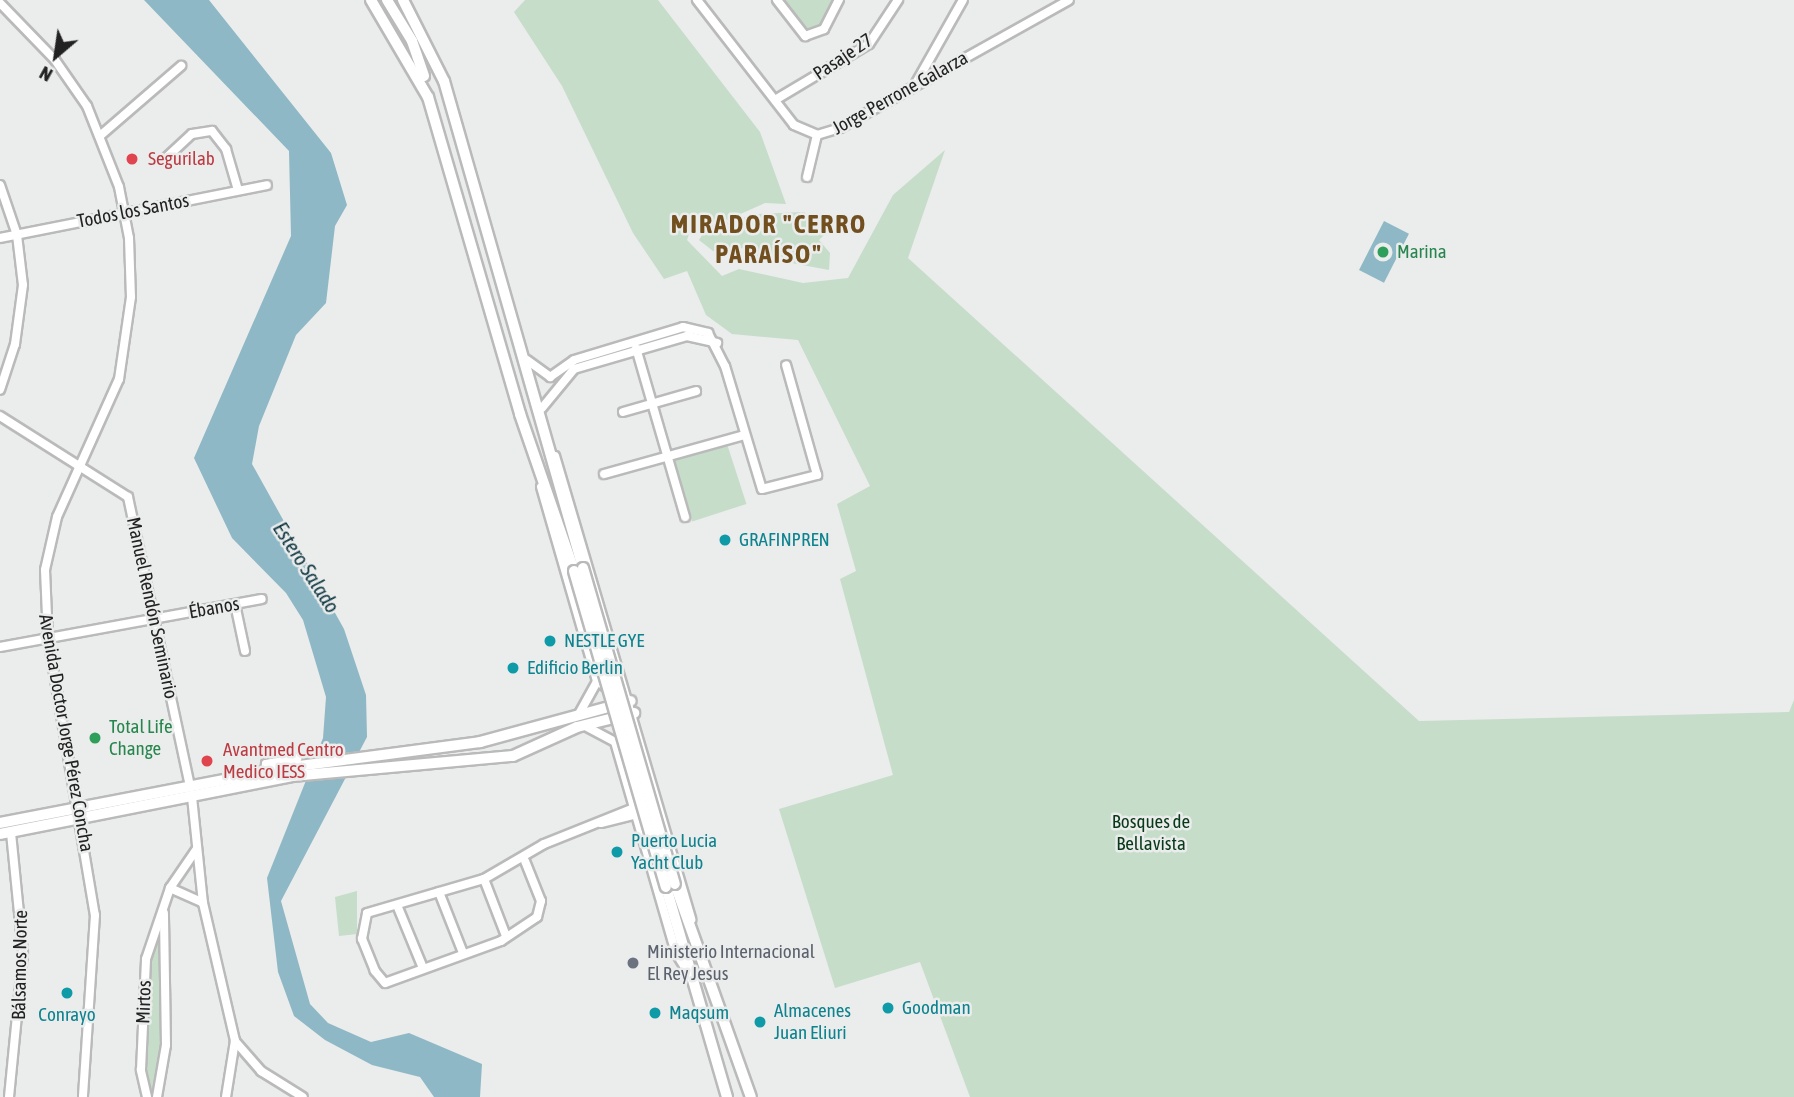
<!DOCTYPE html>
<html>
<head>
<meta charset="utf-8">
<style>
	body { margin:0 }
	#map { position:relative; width:1794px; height:1097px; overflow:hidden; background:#ebecec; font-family:"Asap Condensed",sans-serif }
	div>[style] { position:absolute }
	.green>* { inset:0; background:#c6ddc9; transform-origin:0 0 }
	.water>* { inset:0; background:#8eb8c5; transform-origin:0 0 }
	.roads { filter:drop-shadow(2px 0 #bababb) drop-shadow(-2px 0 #bababb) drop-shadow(0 2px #bababb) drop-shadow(0 -2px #bababb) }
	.minor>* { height:8px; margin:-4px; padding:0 4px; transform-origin:4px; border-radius:4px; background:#fff }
	.major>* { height:10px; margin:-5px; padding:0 5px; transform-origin:5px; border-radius:5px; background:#fff }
	.bridges { filter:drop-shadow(2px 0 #bababb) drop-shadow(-2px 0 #bababb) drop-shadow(0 2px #bababb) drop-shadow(0 -2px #bababb) }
	.major-bridge>* { height:10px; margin:-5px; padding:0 5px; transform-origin:5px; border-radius:5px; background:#fff }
	.dots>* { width:19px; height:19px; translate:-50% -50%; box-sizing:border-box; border:4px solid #ebecec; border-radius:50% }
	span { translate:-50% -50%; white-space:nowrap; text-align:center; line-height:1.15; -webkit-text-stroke:5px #ebecec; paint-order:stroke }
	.street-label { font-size:19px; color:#222223 }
	.health-label { font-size:19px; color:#be3a42 }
	.left { translate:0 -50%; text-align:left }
	.leisure-label { font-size:19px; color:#27864d }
	.culture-label { font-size:19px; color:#0d838f }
	.park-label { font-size:19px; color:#083a18 }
	.worship-label { font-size:19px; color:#5b616d }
	.water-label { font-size:21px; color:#0f3741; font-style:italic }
	.district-label { font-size:26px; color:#724f1e; font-weight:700; letter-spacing:2px }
	.north { position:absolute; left:21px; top:21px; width:70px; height:70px; -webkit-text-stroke:5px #ebecec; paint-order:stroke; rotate:209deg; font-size:19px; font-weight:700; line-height:28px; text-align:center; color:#222223 }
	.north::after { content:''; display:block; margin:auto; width:24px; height:32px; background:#222223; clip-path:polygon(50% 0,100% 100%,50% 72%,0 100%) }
</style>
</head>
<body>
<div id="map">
	<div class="green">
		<i style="clip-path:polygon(525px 0,658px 0,760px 132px,786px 204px,765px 203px,727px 220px,692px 225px,687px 240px,722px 276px,739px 269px,803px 283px,848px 278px,893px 195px,945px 150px,908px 258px,1419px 721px,1789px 712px,1794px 700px,1794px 1097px,970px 1097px,920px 962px,835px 988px,779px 809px,893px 775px,840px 579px,856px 571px,837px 504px,870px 486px,798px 340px,732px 334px,706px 315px,687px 271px,664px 279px,633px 233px,562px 86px,514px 12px)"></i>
		<i style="clip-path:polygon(780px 0,837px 0,813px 34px,802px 32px)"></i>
		<i style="clip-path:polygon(804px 212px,825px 234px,819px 240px,830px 253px,829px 270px,754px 256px,744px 248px,713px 251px,699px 240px,707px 227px,758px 214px)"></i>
		<i style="left:727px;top:444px;width:63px;height:57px;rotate:72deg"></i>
		<i style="clip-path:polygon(357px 891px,357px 934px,339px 936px,335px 897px)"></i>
		<i style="clip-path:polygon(159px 908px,165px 927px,161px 1068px,156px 1097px,148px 1097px,142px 1070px,143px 959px)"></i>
	</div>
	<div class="water">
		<i style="clip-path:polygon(144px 0,209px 0,331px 153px,347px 205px,335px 226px,326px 303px,296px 335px,259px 426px,252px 464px,344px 629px,366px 695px,367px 737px,281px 901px,310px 1004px,328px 1023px,371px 1042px,409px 1033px,482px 1064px,480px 1097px,434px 1097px,420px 1077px,372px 1065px,325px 1040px,294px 1016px,278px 972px,267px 878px,323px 738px,326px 697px,303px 620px,286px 593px,232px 538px,194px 458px,291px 236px,289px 151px)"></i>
		<i style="left:1384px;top:221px;width:28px;height:55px;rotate:27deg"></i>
	</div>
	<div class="roads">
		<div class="minor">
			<i style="left:697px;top:0;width:158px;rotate:52.2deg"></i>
			<i style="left:794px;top:125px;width:25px;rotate:23deg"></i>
			<i style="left:817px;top:135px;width:24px;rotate:-17deg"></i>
			<i style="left:840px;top:128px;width:262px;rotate:-29.2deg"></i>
			<i style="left:777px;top:0;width:46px;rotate:52.1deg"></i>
			<i style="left:805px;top:36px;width:20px;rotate:-20deg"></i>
			<i style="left:824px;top:29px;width:33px;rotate:-63deg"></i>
			<i style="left:0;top:3px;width:79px;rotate:46deg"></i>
			<i style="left:55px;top:60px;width:56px;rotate:55.2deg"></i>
			<i style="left:87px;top:106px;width:87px;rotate:68.4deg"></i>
			<i style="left:119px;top:187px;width:52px;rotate:78.9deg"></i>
			<i style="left:129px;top:238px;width:59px;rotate:88.1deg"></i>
			<i style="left:131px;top:297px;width:83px;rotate:98.3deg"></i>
			<i style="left:119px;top:379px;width:151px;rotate:114.2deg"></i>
			<i style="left:57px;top:517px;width:54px;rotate:102.8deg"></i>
			<i style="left:45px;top:570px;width:68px;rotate:87.5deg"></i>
			<i style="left:48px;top:638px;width:281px;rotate:80.4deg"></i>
			<i style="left:95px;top:915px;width:182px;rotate:93.8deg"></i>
			<i style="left:916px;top:83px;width:95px;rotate:-60.5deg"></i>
			<i style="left:775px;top:100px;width:109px;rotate:-30.8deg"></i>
			<i style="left:869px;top:44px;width:53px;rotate:-56.6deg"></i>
			<i style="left:101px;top:135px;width:106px;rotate:-40.8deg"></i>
			<i style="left:166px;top:158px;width:35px;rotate:-43deg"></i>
			<i style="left:192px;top:134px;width:20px;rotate:-9deg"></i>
			<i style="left:212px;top:131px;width:23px;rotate:52deg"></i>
			<i style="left:226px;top:149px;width:43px;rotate:73.7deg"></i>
			<i style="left:807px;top:177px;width:43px;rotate:-76.6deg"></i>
			<i style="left:0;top:185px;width:53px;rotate:71.2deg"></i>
			<i style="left:17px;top:235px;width:50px;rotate:83.2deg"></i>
			<i style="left:23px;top:285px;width:60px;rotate:97.7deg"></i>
			<i style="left:15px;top:344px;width:48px;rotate:108.1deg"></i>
			<i style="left:0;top:238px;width:272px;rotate:-11.2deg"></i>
			<i style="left:636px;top:348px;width:176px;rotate:73.8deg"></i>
			<i style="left:527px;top:360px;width:29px;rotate:36deg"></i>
			<i style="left:550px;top:377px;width:29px;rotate:-35deg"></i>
			<i style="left:574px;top:360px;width:114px;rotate:-16.8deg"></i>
			<i style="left:683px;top:327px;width:26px;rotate:13deg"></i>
			<i style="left:708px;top:333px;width:37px;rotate:63deg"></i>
			<i style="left:725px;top:366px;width:128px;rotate:73.3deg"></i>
			<i style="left:762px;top:489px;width:57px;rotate:-14.3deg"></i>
			<i style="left:817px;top:475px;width:114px;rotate:-105.7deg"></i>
			<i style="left:542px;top:408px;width:50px;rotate:-50.6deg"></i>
			<i style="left:574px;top:369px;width:118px;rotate:-16.3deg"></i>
			<i style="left:687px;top:336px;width:31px;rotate:13deg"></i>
			<i style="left:623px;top:412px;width:76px;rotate:-16deg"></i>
			<i style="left:0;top:416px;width:151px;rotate:32.3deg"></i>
			<i style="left:128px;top:497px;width:297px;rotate:77.9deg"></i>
			<i style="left:555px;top:456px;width:483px;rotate:73.6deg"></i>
			<i style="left:604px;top:474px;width:146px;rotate:-15.5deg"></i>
			<i style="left:541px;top:487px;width:202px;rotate:73.9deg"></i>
			<i style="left:597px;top:681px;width:18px;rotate:34deg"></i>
			<i style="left:235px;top:604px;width:48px;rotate:78deg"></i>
			<i style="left:0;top:647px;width:266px;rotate:-10.4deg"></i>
			<i style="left:579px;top:714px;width:38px;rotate:-61deg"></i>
			<i style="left:587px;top:727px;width:32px;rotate:28deg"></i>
			<i style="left:615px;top:742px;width:220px;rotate:73.9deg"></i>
			<i style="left:676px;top:953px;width:19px;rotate:58deg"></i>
			<i style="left:265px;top:772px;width:8px;rotate:-83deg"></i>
			<i style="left:266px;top:764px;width:32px;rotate:-11deg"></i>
			<i style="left:192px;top:797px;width:107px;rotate:84.1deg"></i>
			<i style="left:203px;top:903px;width:142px;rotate:76.9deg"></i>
			<i style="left:235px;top:1041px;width:40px;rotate:49deg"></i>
			<i style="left:261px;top:1071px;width:49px;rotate:31.8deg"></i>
			<i style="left:601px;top:823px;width:36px;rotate:-14deg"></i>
			<i style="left:525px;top:861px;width:43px;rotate:68.2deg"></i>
			<i style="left:541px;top:901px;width:16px;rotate:104deg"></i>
			<i style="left:537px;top:917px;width:43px;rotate:146.3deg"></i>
			<i style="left:501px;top:941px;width:123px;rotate:160.1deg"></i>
			<i style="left:385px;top:983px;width:16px;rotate:-130deg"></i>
			<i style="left:375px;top:971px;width:35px;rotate:-112deg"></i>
			<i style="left:362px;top:939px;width:26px;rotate:-79deg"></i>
			<i style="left:367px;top:913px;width:122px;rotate:-16.2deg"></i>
			<i style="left:484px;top:879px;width:69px;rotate:-30.3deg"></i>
			<i style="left:544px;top:844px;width:97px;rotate:-21.8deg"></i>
			<i style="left:484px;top:879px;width:61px;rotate:68.9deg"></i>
			<i style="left:170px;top:888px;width:36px;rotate:24deg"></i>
			<i style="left:439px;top:892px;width:66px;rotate:68.5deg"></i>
			<i style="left:397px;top:905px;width:68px;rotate:67.6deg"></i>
			<i style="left:9px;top:1097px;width:145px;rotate:-84.4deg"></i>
			<i style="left:23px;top:953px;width:122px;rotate:-95.7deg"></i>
			<i style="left:147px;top:1097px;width:28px;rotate:-103deg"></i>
			<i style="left:141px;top:1070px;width:111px;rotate:-87.4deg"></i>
			<i style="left:146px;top:959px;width:75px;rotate:-71.3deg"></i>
			<i style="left:170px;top:888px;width:46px;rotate:-55.6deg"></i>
			<i style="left:157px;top:1097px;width:53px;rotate:-80.2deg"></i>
			<i style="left:166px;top:1045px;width:132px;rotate:-90.9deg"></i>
			<i style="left:226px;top:1097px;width:57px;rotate:-80.9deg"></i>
		</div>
		<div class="major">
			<i style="left:371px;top:0;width:113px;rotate:59.6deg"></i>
			<i style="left:428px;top:97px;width:330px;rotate:73.8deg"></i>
			<i style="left:520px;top:414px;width:166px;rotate:71deg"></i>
			<i style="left:387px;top:0;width:48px;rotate:58.6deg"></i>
			<i style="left:412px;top:41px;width:37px;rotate:71deg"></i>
			<i style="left:403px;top:0;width:91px;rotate:63.2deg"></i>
			<i style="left:444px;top:81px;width:506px;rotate:74.07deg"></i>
			<i style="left:0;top:823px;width:296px;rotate:-10.9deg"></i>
			<i style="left:291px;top:767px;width:191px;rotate:-7.5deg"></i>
			<i style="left:480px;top:742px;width:156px;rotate:-15.2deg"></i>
			<i style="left:0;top:834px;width:298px;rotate:-11.2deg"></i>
			<i style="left:292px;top:776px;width:222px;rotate:-5.2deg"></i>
			<i style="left:513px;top:756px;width:70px;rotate:-24.4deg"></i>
			<i style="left:577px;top:727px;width:59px;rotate:-13.8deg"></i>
			<i style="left:675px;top:884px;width:226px;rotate:70.4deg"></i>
			<i style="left:666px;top:887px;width:219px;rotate:73.8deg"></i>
		</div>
	</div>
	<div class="bridges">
		<div class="major-bridge">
			<i style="left:583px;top:568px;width:329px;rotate:73.8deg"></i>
			<i style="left:574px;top:571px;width:329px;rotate:73.8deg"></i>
		</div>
	</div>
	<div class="dots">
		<i style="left:132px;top:159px;background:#e0444e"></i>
		<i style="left:1383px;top:252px;background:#2e9e5b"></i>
		<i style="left:725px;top:540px;background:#0f9aa8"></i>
		<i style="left:550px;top:641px;background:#0f9aa8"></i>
		<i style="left:513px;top:668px;background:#0f9aa8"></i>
		<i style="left:95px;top:738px;background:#2e9e5b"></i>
		<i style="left:207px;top:761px;background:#e0444e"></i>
		<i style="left:617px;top:852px;background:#0f9aa8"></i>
		<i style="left:633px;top:963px;background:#6b7280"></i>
		<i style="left:67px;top:993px;background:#0f9aa8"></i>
		<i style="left:888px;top:1008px;background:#0f9aa8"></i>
		<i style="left:655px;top:1013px;background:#0f9aa8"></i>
		<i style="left:760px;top:1022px;background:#0f9aa8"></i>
	</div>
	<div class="street-label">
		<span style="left:843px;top:57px;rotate:-34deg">Pasaje 27</span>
		<span style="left:900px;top:93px;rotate:-29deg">Jorge Perrone Galarza</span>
		<span style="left:133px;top:211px;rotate:-11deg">Todos los Santos</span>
		<span style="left:152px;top:608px;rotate:78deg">Manuel Rendón Seminario</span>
		<span style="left:214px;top:608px;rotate:-10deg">Ébanos</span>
		<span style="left:66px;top:733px;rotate:80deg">Avenida Doctor Jorge Pérez Concha</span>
		<span style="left:20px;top:965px;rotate:-89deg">Bálsamos Norte</span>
		<span style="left:144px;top:1002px;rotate:-88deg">Mirtos</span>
	</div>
	<div class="health-label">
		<span class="left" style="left:148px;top:159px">Segurilab</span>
		<span class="left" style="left:223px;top:761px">Avantmed Centro<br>Medico IESS</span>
	</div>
	<div class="leisure-label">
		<span class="left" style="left:1397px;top:252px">Marina</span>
		<span class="left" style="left:109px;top:738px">Total Life<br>Change</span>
	</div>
	<div class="culture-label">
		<span class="left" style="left:739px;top:540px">GRAFINPREN</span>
		<span class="left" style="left:564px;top:641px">NESTLE GYE</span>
		<span class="left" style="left:527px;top:668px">Edificio Berlin</span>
		<span class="left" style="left:631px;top:852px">Puerto Lucia<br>Yacht Club</span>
		<span class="left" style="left:902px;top:1008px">Goodman</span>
		<span class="left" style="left:774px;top:1022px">Almacenes<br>Juan Eliuri</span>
		<span class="left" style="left:669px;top:1013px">Maqsum</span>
		<span style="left:67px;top:1015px">Conrayo</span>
	</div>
	<div class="park-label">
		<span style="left:1151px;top:833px">Bosques de<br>Bellavista</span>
	</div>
	<div class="worship-label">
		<span class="left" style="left:647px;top:963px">Ministerio Internacional<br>El Rey Jesus</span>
	</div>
	<div class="water-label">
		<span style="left:307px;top:567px;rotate:57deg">Estero Salado</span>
	</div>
	<div class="district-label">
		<span style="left:769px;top:240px">MIRADOR "CERRO<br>PARAÍSO"</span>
	</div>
	<div class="north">N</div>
</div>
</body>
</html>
